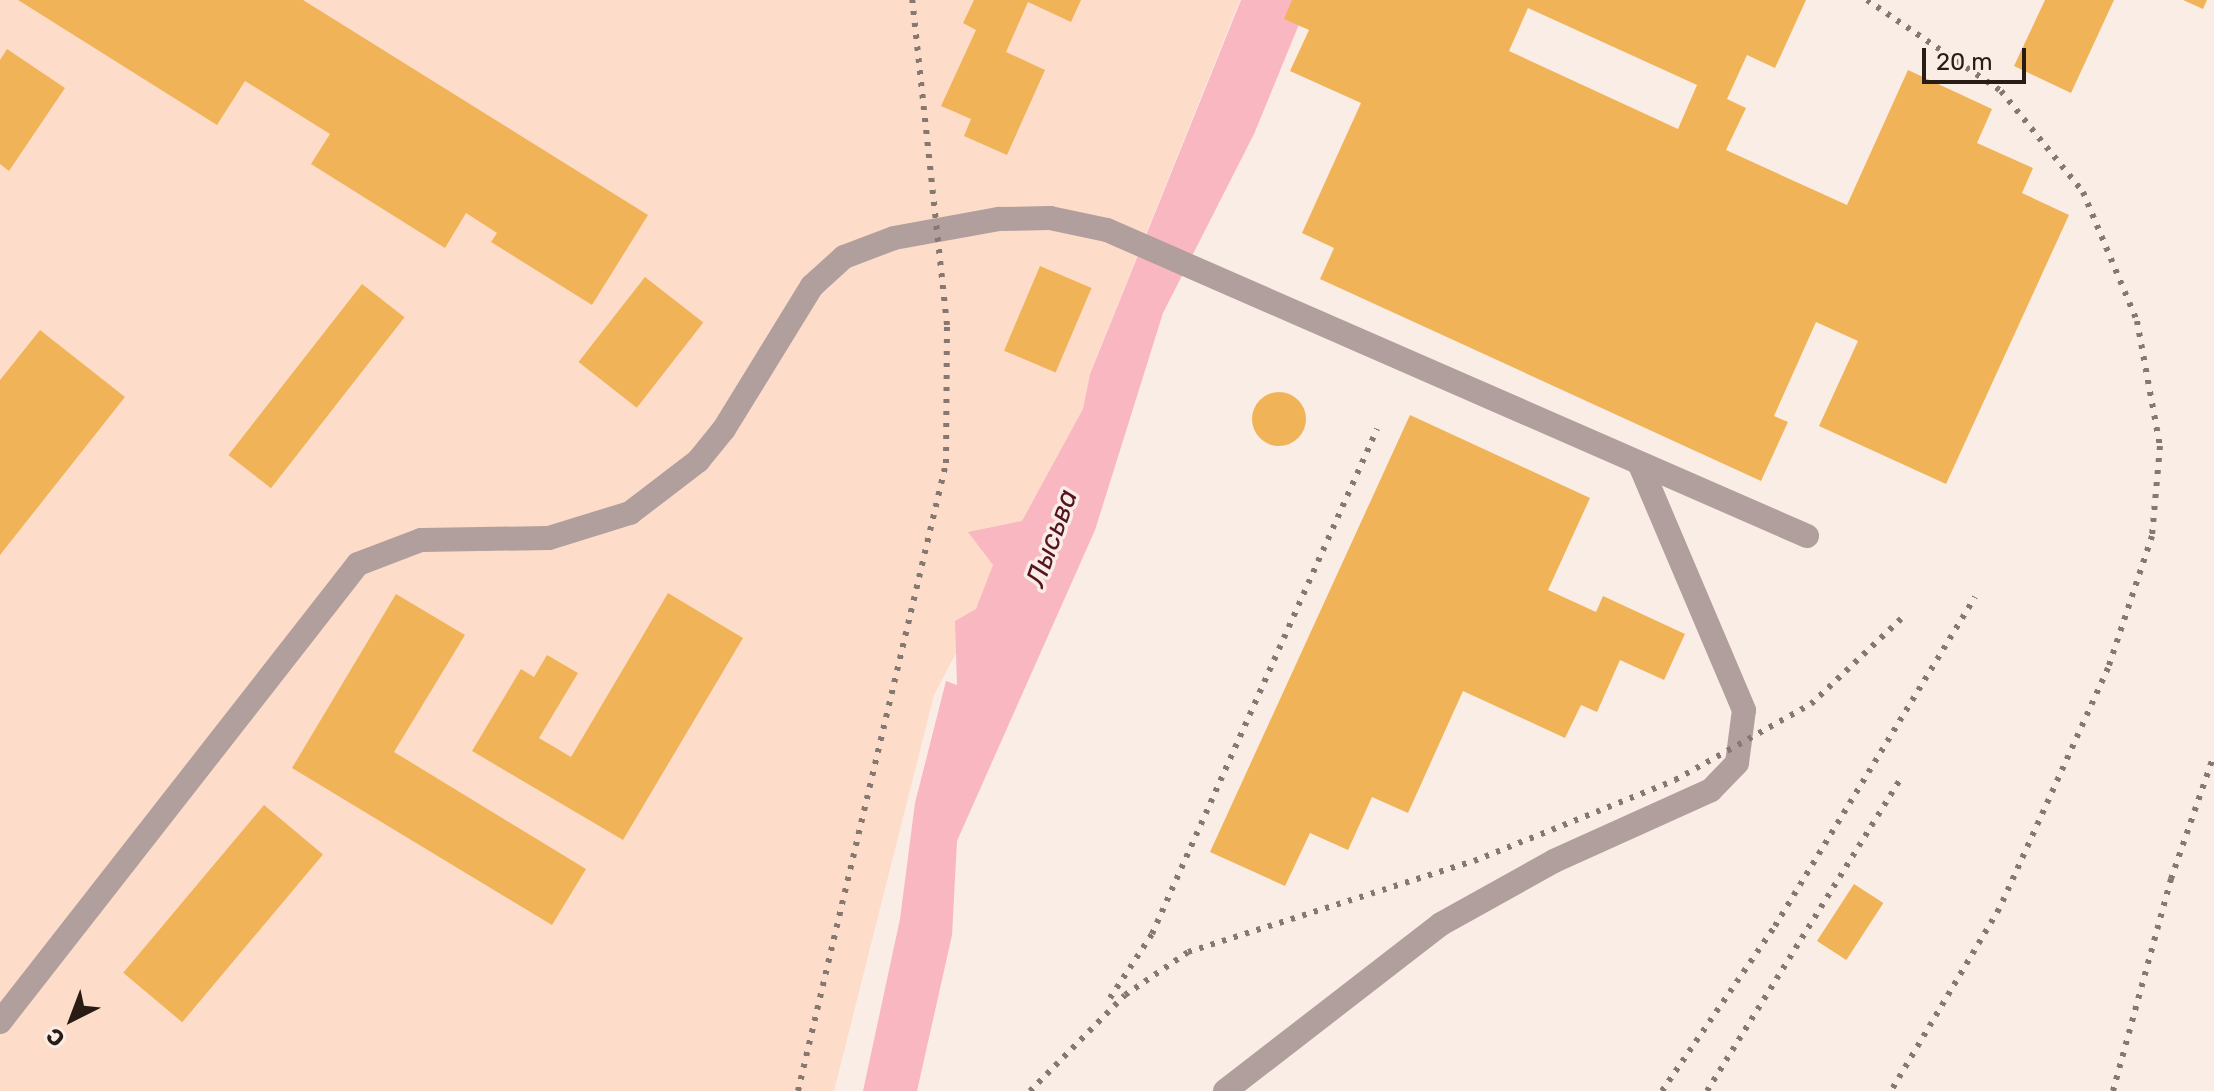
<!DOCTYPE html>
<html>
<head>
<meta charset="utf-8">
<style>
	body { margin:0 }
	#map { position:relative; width:2214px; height:1091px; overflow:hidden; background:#faede5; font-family:Rubik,sans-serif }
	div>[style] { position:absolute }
	.built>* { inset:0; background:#fdddca }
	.water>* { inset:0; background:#f9b7c2 }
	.building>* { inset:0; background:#f1b358; transform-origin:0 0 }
	.round { border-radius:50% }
	.minor>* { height:24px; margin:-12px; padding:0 12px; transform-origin:12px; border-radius:12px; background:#b09f9c }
	.rail>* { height:6px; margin-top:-3px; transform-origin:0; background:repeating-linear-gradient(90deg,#857871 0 4px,transparent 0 12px) }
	span { translate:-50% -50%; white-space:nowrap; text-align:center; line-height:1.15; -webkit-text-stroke:7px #faede5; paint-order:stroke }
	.water-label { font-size:28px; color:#541426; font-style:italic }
	.north { position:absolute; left:32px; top:979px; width:80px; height:80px; -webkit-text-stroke:6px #faede5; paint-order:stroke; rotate:222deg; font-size:22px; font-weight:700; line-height:32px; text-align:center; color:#281c15 }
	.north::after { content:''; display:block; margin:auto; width:28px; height:36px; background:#281c15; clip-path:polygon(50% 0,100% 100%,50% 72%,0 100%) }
	.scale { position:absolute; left:1922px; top:48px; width:104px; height:36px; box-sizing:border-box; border:4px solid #281c15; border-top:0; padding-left:10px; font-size:24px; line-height:28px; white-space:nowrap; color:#281c15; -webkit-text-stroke:6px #faede5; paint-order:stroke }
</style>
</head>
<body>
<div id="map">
	<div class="built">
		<i style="clip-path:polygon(0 0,1240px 0,1090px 373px,1084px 409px,934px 695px,834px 1091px,0 1091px)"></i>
	</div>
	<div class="water">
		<i style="clip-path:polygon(1241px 0,1309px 0,1254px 134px,1163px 313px,1095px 530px,957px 841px,952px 935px,917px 1091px,863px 1091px,900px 919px,915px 803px,946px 681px,957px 685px,955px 621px,976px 609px,993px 565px,968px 532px,1022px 521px,1083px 409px,1090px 374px)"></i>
	</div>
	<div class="building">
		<i style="clip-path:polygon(18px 0,303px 0,648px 215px,592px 305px,491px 242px,497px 233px,466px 213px,445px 248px,311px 164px,330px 134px,245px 81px,217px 125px)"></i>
		<i style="clip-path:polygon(974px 0,1081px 0,1071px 22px,1028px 2px,1006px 52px,1045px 70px,1007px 155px,964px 136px,971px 119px,941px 106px,976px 30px,963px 23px)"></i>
		<i style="clip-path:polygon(evenodd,1292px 0,1806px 0,1775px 68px,1747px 55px,1727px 99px,1746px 108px,1726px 150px,1847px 205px,1908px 70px,1992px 109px,1977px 143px,2033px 168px,2022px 193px,2069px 215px,1946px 484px,1819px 426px,1858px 341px,1816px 322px,1774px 416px,1788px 422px,1761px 481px,1320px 279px,1334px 248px,1302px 233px,1361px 103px,1290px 71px,1309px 30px,1284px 19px,1292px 0,1528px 8px,1697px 85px,1678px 129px,1509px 51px,1528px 8px)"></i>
		<i style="clip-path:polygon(2045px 0,2114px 0,2071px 93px,2014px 66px)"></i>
		<i style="clip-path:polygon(2183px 0,2207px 0,2203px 9px)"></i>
		<i style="clip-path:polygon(7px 49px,65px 88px,9px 171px,0 164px,0 60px)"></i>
		<i style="left:1040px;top:266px;width:56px;height:92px;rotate:23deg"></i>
		<i style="left:645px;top:277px;width:74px;height:108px;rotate:38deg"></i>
		<i style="left:362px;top:284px;width:54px;height:217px;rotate:38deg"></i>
		<i style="clip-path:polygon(40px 330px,125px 397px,0 555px,0 380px)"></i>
		<i class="round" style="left:1252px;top:392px;width:54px;height:54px"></i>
		<i style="clip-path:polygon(1410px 415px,1590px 498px,1548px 590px,1596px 612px,1603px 596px,1685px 634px,1664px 680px,1620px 660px,1597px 712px,1581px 705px,1565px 738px,1463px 691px,1408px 813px,1372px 797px,1348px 850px,1310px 833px,1285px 886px,1210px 852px)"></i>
		<i style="clip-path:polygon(668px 593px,743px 638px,623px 840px,472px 751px,521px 669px,534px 677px,547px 655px,578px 673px,539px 738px,571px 757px)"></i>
		<i style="clip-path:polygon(396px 594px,465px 635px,394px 752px,586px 869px,552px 925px,292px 768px)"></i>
		<i style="left:264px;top:805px;width:77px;height:219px;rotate:40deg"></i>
		<i style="left:1854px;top:884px;width:35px;height:68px;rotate:33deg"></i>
	</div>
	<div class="minor">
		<i style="left:0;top:1022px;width:581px;rotate:-51.99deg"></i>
		<i style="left:358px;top:564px;width:67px;rotate:-20.9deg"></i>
		<i style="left:421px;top:540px;width:128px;rotate:-0.9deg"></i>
		<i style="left:549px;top:538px;width:85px;rotate:-17.2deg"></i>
		<i style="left:630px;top:513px;width:86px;rotate:-37.4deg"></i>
		<i style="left:698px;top:461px;width:41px;rotate:-50.9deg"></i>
		<i style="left:724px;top:429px;width:168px;rotate:-58.4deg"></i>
		<i style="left:812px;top:286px;width:43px;rotate:-42.2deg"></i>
		<i style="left:844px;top:257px;width:53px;rotate:-20.8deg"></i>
		<i style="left:894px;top:238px;width:107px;rotate:-10.3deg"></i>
		<i style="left:999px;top:219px;width:51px;rotate:-1.1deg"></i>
		<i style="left:1050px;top:218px;width:58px;rotate:11.9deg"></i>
		<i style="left:1107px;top:230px;width:764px;rotate:23.61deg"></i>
		<i style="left:1225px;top:1091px;width:273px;rotate:-37.7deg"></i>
		<i style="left:1441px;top:924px;width:129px;rotate:-29.1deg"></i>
		<i style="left:1554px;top:861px;width:172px;rotate:-24.3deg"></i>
		<i style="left:1711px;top:790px;width:37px;rotate:-46deg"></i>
		<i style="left:1737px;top:763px;width:53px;rotate:-82.5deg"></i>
		<i style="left:1744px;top:710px;width:268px;rotate:-113deg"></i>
	</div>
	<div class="rail">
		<i style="left:1867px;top:0;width:162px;rotate:34.2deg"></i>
		<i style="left:2001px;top:91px;width:130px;rotate:50.9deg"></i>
		<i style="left:2083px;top:192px;width:140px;rotate:67.3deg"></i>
		<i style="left:2137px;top:321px;width:127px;rotate:79.6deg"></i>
		<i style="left:2160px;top:446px;width:90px;rotate:95.1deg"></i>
		<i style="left:2152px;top:536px;width:139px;rotate:108.4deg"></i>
		<i style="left:2108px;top:668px;width:265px;rotate:114.3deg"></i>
		<i style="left:1999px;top:909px;width:212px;rotate:120.7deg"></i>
		<i style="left:1110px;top:998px;width:77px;rotate:-56.7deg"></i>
		<i style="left:1152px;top:934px;width:553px;rotate:-65.98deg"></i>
		<i style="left:798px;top:1091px;width:645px;rotate:-76.74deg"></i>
		<i style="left:946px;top:463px;width:138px;rotate:-89.6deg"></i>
		<i style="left:947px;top:325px;width:327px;rotate:-96.1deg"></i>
		<i style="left:1030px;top:1091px;width:135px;rotate:-45.3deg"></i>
		<i style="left:1125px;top:995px;width:76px;rotate:-34.3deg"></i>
		<i style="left:1188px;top:952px;width:300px;rotate:-17.7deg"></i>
		<i style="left:1474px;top:861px;width:217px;rotate:-21.9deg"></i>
		<i style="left:1675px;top:780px;width:156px;rotate:-29.2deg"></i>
		<i style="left:1811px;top:704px;width:124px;rotate:-43.4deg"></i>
		<i style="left:1662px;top:1091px;width:200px;rotate:-55.6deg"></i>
		<i style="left:1775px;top:926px;width:385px;rotate:-58.7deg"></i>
		<i style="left:1707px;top:1091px;width:370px;rotate:-58.2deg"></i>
		<i style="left:2113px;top:1091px;width:220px;rotate:-74.7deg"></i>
		<i style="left:2171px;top:879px;width:131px;rotate:-70.9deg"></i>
	</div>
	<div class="water-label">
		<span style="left:1052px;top:538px;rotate:-70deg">Лысьва</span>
	</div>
	<div class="north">С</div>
	<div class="scale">20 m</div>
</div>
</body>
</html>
